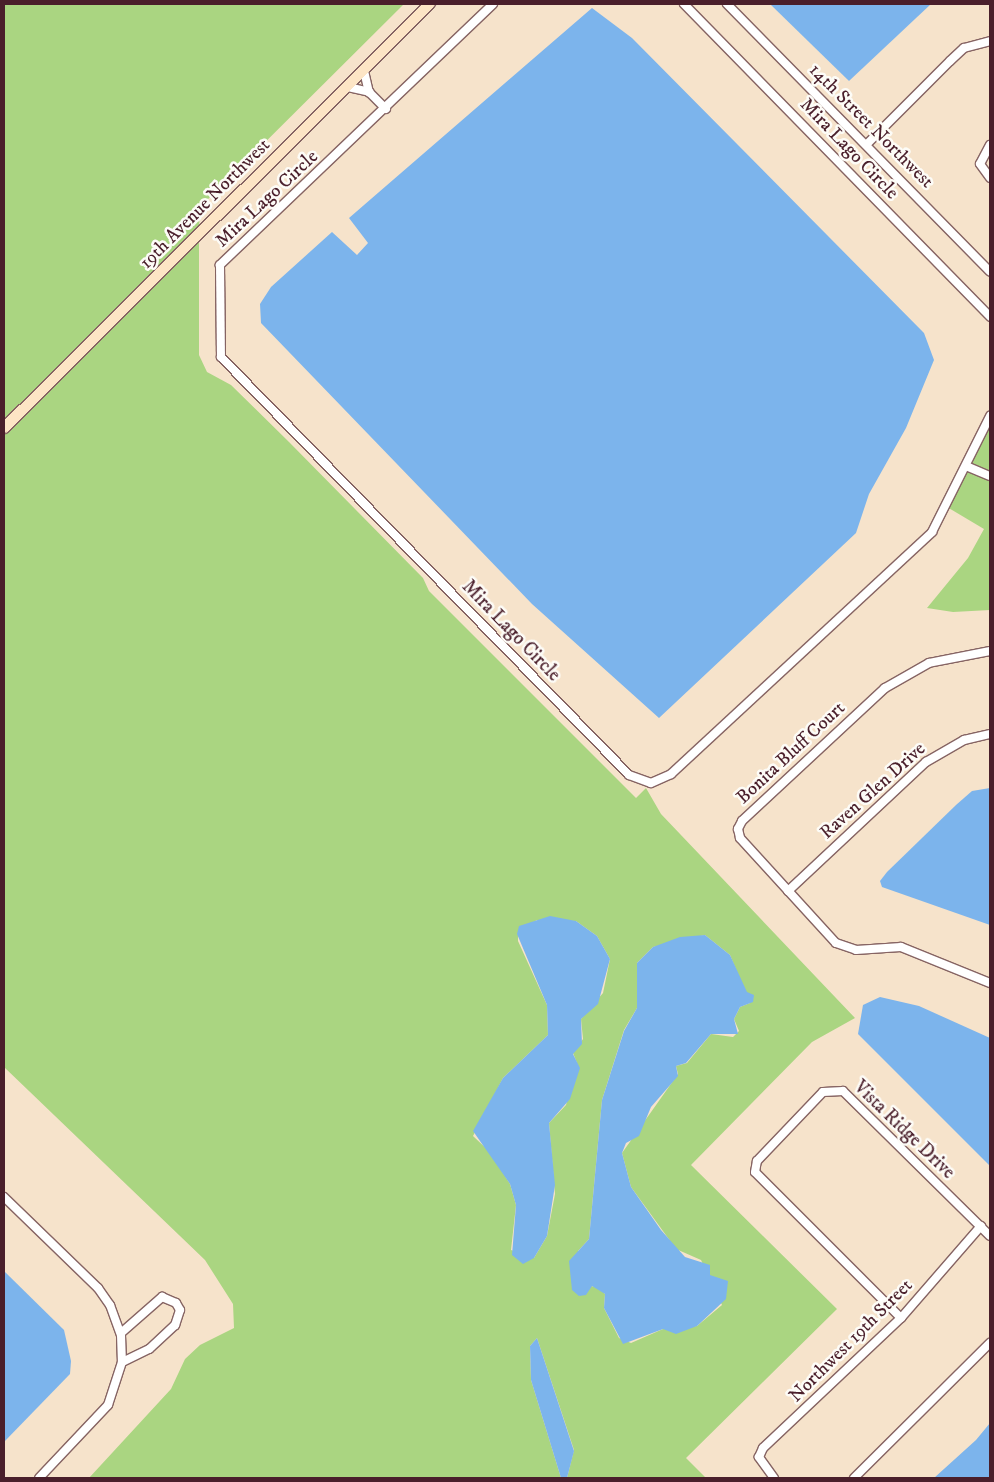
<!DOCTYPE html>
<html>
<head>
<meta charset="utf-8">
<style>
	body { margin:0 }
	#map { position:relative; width:994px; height:1482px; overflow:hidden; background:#f6e3cb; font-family:"IM FELL DW Pica",serif }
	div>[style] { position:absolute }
	.green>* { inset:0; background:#aad581 }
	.water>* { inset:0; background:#7cb4ec }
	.roads { filter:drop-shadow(1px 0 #866463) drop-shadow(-1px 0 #866463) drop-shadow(0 1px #866463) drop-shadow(0 -1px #866463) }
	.street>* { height:8px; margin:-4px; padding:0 4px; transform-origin:4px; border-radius:4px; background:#fff }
	.secondary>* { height:10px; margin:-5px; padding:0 5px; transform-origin:5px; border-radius:5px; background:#fde5c5 }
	span { translate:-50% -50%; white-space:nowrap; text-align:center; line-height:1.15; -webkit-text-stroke:5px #fdfcf7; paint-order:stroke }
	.street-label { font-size:19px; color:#4a1f2b }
	.frame { position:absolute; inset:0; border:5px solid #4a1f2b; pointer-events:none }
</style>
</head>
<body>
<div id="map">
	<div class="green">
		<i style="clip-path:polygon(4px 4px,404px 4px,200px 207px,199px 229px,4px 422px)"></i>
		<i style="clip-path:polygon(evenodd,199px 240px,199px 355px,207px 372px,231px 385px,289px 442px,423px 578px,429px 591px,636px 798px,646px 788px,661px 814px,855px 1018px,812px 1042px,691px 1165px,837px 1309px,686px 1458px,706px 1478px,567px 1478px,574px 1450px,537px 1338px,530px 1346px,531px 1380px,561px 1478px,89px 1478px,171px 1389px,185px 1359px,200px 1345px,234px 1328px,233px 1304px,205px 1260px,4px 1067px,4px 433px,199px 240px,537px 920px,576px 921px,597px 936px,610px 959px,603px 993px,581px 1019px,583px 1039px,573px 1053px,577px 1063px,566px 1105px,549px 1123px,555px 1194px,547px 1236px,534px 1258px,511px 1250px,516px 1205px,510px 1184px,490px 1152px,473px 1136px,503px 1078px,548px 1035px,547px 1005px,518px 941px,518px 931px,537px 920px,199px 240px,705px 935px,730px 955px,750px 1003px,740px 1007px,734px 1019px,739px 1031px,733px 1037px,711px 1034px,687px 1063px,676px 1066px,678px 1074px,622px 1153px,631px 1187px,676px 1249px,701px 1260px,722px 1305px,697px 1326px,663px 1329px,631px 1343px,619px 1338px,604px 1308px,605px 1294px,599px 1288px,591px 1286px,579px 1296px,578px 1251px,589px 1239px,602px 1100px,624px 1030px,637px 1008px,637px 963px,653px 947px,705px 935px)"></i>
		<i style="clip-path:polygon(990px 416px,990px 610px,953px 612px,927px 608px,968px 558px,984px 529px,947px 507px)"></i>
	</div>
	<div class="water">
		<i style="clip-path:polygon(770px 4px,931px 4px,849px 81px)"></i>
		<i style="clip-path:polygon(592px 8px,632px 38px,924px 333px,934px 360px,906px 428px,869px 494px,856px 533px,659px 718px,532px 604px,261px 323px,260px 304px,271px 287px,332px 232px,357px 255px,368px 243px,349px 218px)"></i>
		<i style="clip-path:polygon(990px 788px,990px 925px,882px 887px,880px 881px,887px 872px,956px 805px,972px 791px)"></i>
		<i style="clip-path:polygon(550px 916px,576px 921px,597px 936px,610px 959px,598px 1004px,581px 1019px,582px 1044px,573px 1054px,580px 1068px,570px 1099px,549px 1123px,555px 1185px,547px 1236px,534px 1258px,523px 1264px,512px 1255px,516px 1205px,510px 1184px,473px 1131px,503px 1078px,548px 1035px,547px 1005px,517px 934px,519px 926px)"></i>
		<i style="clip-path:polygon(705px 935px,730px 955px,747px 992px,754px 995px,753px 1002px,740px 1007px,734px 1019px,738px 1034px,711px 1034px,686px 1063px,676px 1066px,678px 1076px,651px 1107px,639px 1136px,626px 1143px,622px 1153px,631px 1187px,661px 1230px,685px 1257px,710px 1265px,710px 1275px,728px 1281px,726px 1299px,697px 1326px,676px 1334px,663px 1329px,623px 1344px,604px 1308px,605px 1294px,592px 1286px,586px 1295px,579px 1296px,572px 1290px,569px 1261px,589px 1239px,602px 1100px,624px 1031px,637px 1008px,637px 963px,653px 947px,680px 937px)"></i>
		<i style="clip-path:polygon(880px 997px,919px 1006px,990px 1038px,990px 1166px,858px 1034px,863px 1005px)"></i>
		<i style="clip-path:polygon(4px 1271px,64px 1330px,71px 1361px,70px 1374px,4px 1442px)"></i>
		<i style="clip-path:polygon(537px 1338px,574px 1451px,567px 1478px,561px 1478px,531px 1380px,530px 1346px)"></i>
		<i style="clip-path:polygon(990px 1423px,990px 1478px,934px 1478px,976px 1440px)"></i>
	</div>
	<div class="roads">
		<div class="street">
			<i style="left:493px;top:4px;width:378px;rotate:136.3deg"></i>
			<i style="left:220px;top:265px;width:92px;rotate:89.4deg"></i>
			<i style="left:221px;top:357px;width:584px;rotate:45.69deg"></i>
			<i style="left:629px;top:775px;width:23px;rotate:20deg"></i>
			<i style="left:651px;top:783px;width:22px;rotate:-24deg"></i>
			<i style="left:671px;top:774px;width:356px;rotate:-42.8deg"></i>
			<i style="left:932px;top:532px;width:130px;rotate:-63.4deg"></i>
			<i style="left:684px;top:4px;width:438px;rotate:45.6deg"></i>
			<i style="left:727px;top:4px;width:375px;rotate:45.5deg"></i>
			<i style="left:364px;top:71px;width:22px;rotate:77deg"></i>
			<i style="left:348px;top:87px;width:22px;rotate:13deg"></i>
			<i style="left:369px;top:92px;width:24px;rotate:45deg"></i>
			<i style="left:867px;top:144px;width:117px;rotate:-45deg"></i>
			<i style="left:950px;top:61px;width:19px;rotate:-43deg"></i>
			<i style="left:964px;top:48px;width:27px;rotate:-15deg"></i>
			<i style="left:990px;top:145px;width:21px;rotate:118deg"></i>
			<i style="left:980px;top:164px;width:17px;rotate:54deg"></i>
			<i style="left:966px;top:466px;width:26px;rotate:23deg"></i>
			<i style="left:990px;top:651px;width:62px;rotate:168.9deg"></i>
			<i style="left:929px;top:663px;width:51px;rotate:150.4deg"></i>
			<i style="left:885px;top:688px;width:195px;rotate:137.1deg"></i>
			<i style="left:742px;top:821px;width:9px;rotate:117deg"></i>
			<i style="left:738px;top:829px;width:9px;rotate:77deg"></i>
			<i style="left:740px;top:838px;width:142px;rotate:47.6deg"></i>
			<i style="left:836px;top:943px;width:21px;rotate:19deg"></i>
			<i style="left:856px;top:950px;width:45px;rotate:-3.8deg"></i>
			<i style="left:901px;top:947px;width:96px;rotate:22deg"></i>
			<i style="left:788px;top:891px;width:189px;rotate:-43.1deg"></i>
			<i style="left:926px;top:762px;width:44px;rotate:-30.1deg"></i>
			<i style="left:964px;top:740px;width:27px;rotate:-13deg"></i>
			<i style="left:4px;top:1197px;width:131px;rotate:44.1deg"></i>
			<i style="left:98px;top:1288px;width:21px;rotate:55deg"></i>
			<i style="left:110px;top:1305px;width:32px;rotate:70deg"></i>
			<i style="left:121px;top:1335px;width:27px;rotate:88deg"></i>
			<i style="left:122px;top:1362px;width:45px;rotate:108deg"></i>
			<i style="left:108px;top:1405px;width:100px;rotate:133.4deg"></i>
			<i style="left:901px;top:1318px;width:206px;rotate:-135deg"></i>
			<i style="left:755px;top:1172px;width:11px;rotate:-80deg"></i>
			<i style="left:757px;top:1161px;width:95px;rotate:-46.3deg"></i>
			<i style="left:823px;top:1092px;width:20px;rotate:-3deg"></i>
			<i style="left:843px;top:1091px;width:206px;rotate:44.6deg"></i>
			<i style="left:121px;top:1333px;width:55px;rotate:-41.3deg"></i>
			<i style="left:162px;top:1297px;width:15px;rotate:23deg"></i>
			<i style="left:176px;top:1303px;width:8px;rotate:60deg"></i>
			<i style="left:180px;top:1310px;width:16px;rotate:108deg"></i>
			<i style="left:175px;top:1325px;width:35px;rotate:137deg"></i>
			<i style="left:149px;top:1349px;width:30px;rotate:154deg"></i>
			<i style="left:774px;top:1478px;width:26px;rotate:-126deg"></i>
			<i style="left:759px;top:1457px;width:10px;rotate:-66deg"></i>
			<i style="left:763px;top:1448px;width:190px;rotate:-43.3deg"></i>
			<i style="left:901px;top:1318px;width:122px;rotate:-49deg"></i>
			<i style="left:854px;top:1478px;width:192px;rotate:-44.8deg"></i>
		</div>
		<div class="secondary">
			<i style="left:4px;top:428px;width:601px;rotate:-44.87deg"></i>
		</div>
	</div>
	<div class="street-label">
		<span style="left:871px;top:126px;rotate:45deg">14th Street Northwest</span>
		<span style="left:849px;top:149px;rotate:46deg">Mira Lago Circle</span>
		<span style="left:267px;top:199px;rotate:-43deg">Mira Lago Circle</span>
		<span style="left:205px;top:204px;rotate:-45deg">19th Avenue Northwest</span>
		<span style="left:511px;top:631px;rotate:46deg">Mira Lago Circle</span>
		<span style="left:791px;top:753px;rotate:-43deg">Bonita Bluff Court</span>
		<span style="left:873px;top:791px;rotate:-42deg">Raven Glen Drive</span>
		<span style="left:904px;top:1130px;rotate:44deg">Vista Ridge Drive</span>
		<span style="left:851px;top:1341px;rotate:-45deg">Northwest 19th Street</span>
	</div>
	<div class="frame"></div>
</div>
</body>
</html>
